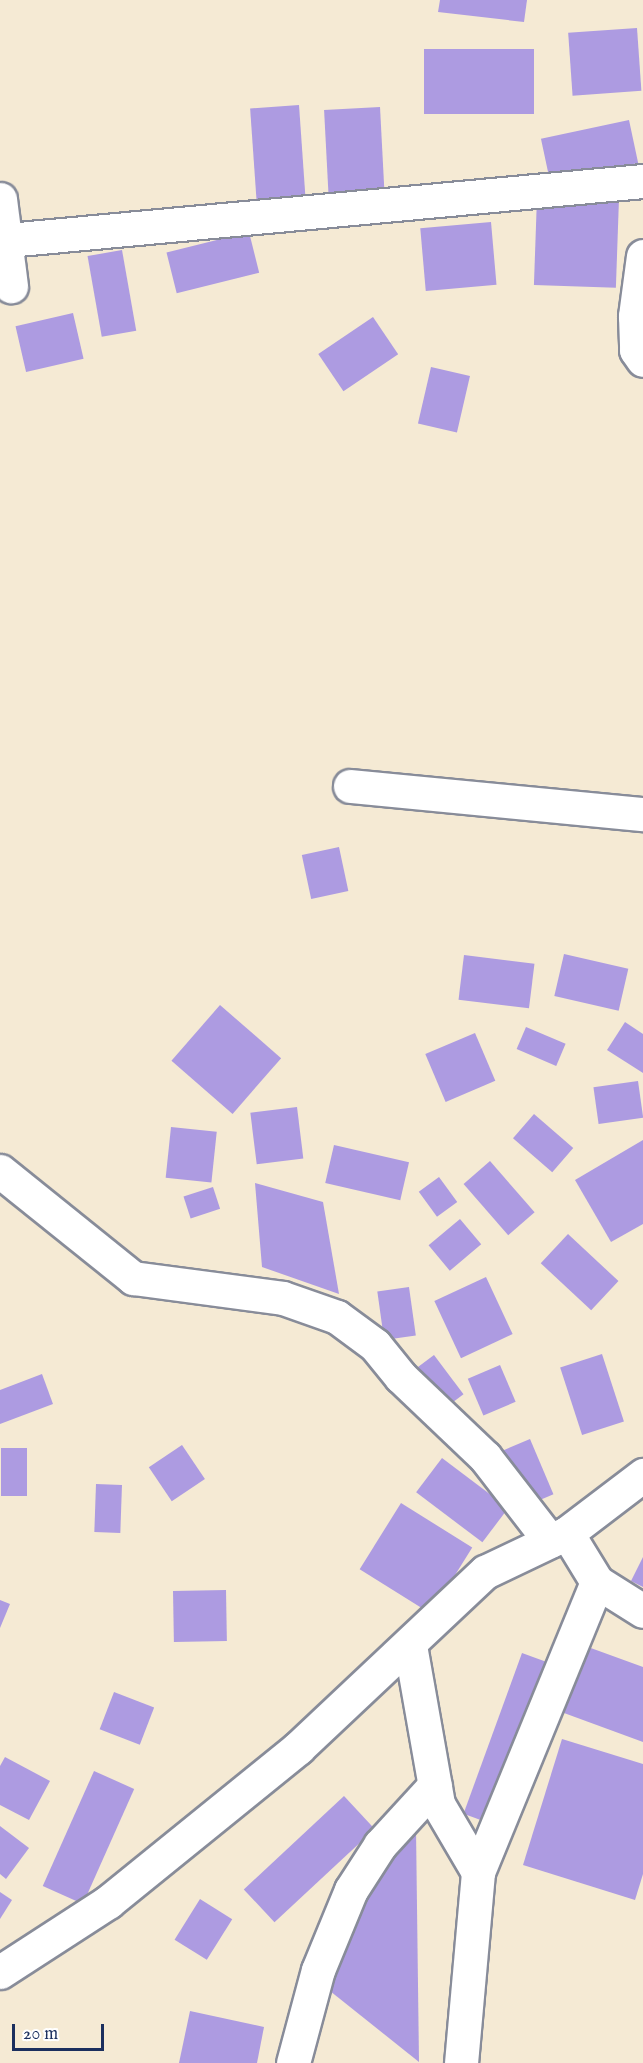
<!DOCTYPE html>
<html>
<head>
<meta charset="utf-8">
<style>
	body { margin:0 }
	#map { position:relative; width:643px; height:2063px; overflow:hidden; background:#f5ead4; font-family:"IM FELL English",serif }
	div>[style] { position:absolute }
	.building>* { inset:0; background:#ad9be1; transform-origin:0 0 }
	.roads { filter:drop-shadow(2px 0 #888c99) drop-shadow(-2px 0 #888c99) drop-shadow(0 2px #888c99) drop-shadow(0 -2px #888c99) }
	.minor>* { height:33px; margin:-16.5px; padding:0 16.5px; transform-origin:16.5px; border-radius:16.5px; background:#fff }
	span { translate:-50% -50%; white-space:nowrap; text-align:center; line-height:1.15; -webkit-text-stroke:4.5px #fff; paint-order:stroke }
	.scale { position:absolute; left:12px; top:2024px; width:92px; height:27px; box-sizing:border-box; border:3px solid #1b2f5e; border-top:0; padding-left:8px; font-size:18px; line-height:21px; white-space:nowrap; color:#1b2f5e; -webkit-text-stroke:4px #fff; paint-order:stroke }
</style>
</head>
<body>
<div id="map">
	<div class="building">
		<i style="clip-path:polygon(440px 0,527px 0,524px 22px,438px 12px)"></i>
		<i style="left:637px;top:28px;width:63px;height:69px;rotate:86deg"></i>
		<i style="left:424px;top:49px;width:110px;height:65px"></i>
		<i style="left:299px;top:105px;width:93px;height:49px;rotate:86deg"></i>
		<i style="left:380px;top:107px;width:86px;height:56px;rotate:87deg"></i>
		<i style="left:629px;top:120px;width:44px;height:90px;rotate:78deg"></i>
		<i style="left:537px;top:197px;width:82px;height:88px;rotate:2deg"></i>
		<i style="left:491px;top:222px;width:63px;height:71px;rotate:85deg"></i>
		<i style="left:249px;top:232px;width:42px;height:85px;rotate:76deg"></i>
		<i style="left:122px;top:250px;width:82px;height:35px;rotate:80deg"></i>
		<i style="left:73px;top:313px;width:47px;height:59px;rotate:77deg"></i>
		<i style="left:373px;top:317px;width:45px;height:66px;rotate:56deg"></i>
		<i style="left:431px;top:367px;width:40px;height:58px;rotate:13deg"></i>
		<i style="left:339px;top:847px;width:45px;height:38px;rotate:78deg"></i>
		<i style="left:564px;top:954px;width:66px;height:43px;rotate:13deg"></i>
		<i style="left:464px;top:955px;width:71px;height:45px;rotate:7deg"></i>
		<i style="left:220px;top:1005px;width:81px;height:74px;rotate:41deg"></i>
		<i style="clip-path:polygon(625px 1022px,643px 1034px,643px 1073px,607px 1050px)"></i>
		<i style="left:526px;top:1027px;width:43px;height:24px;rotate:23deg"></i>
		<i style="left:475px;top:1033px;width:52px;height:54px;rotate:67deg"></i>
		<i style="left:638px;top:1081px;width:37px;height:45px;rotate:82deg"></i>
		<i style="left:297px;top:1107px;width:52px;height:47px;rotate:83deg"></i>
		<i style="left:534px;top:1114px;width:52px;height:32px;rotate:41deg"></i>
		<i style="left:171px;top:1127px;width:46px;height:51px;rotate:6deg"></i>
		<i style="clip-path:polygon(643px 1140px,643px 1224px,611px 1242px,575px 1180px)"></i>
		<i style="left:334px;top:1145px;width:77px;height:39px;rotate:13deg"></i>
		<i style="left:490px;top:1161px;width:68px;height:35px;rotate:49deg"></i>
		<i style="left:439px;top:1177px;width:31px;height:25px;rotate:54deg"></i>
		<i style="clip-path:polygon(255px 1183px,323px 1202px,339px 1294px,262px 1267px)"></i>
		<i style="left:213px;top:1187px;width:23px;height:31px;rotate:72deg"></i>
		<i style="left:460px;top:1219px;width:33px;height:41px;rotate:50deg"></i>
		<i style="left:568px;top:1234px;width:69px;height:40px;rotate:43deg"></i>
		<i style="left:486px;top:1277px;width:63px;height:57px;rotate:65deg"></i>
		<i style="left:409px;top:1287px;width:49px;height:32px;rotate:82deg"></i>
		<i style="left:602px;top:1354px;width:71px;height:44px;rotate:72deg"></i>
		<i style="left:434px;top:1355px;width:49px;height:28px;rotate:53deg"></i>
		<i style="left:500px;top:1365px;width:40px;height:35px;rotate:67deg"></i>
		<i style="clip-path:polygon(42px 1374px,53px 1404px,0 1424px,0 1390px)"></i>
		<i style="left:530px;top:1439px;width:60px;height:30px;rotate:67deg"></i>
		<i style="left:182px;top:1445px;width:41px;height:40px;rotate:56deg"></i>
		<i style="left:27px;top:1448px;width:48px;height:26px;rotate:90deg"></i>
		<i style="left:442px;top:1458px;width:83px;height:43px;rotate:37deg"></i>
		<i style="left:96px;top:1484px;width:26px;height:48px;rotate:2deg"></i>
		<i style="left:401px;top:1503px;width:84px;height:78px;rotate:32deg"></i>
		<i style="clip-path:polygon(643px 1557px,643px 1587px,631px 1581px)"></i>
		<i style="left:226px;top:1590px;width:51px;height:53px;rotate:89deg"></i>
		<i style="clip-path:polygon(0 1600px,10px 1604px,0 1628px)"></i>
		<i style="clip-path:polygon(588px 1647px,643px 1667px,643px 1742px,564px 1713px)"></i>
		<i style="left:522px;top:1653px;width:35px;height:171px;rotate:20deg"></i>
		<i style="left:114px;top:1692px;width:43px;height:40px;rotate:21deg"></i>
		<i style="clip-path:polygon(562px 1739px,643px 1764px,643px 1874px,635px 1900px,523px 1865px)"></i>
		<i style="clip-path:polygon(5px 1757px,50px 1781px,29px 1820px,0 1805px,0 1766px)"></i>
		<i style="left:94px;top:1771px;width:44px;height:126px;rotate:24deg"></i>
		<i style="left:344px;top:1796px;width:45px;height:137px;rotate:47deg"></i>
		<i style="clip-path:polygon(0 1826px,29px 1848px,6px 1879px,0 1874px)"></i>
		<i style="clip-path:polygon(416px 1829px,419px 2062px,325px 1987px,384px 1845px)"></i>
		<i style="clip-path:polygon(0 1892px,12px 1900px,0 1919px)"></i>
		<i style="left:200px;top:1899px;width:38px;height:48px;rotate:32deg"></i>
		<i style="clip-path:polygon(190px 2011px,264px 2027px,257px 2063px,179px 2063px)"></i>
	</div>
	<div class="roads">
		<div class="minor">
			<i style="left:0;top:199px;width:88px;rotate:82.8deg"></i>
			<i style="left:8px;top:240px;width:638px;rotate:-5.31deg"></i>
			<i style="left:643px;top:256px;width:61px;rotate:97.6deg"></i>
			<i style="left:635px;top:316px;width:34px;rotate:88deg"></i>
			<i style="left:636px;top:350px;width:12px;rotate:55deg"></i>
			<i style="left:350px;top:786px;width:294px;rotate:5.5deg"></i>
			<i style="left:0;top:1171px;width:171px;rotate:38.8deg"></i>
			<i style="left:133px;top:1278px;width:151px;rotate:7.6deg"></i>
			<i style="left:283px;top:1298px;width:57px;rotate:19.4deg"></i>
			<i style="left:337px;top:1317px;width:47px;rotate:36.4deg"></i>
			<i style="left:375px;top:1345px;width:41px;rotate:50.9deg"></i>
			<i style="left:401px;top:1377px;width:116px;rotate:43.6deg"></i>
			<i style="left:485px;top:1457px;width:106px;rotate:52.3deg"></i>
			<i style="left:567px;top:1533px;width:57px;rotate:58.5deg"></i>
			<i style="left:597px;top:1582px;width:54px;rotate:32.2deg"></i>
			<i style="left:410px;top:1645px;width:161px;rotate:80deg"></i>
			<i style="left:438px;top:1804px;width:79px;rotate:59.5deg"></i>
			<i style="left:0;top:1972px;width:129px;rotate:-32.9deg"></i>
			<i style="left:108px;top:1902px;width:245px;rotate:-39deg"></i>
			<i style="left:298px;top:1748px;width:257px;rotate:-43.3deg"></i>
			<i style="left:485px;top:1572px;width:91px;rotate:-25.4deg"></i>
			<i style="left:567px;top:1533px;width:96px;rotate:-37.3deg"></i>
			<i style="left:293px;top:2063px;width:96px;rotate:-75deg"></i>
			<i style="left:318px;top:1970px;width:87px;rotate:-67.6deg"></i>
			<i style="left:351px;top:1890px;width:54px;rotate:-57.2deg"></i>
			<i style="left:380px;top:1845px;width:81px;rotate:-47.5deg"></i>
			<i style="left:461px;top:2063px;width:192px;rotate:-84.9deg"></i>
			<i style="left:478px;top:1872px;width:313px;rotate:-67.7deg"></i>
		</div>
	</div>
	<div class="scale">20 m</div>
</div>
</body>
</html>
